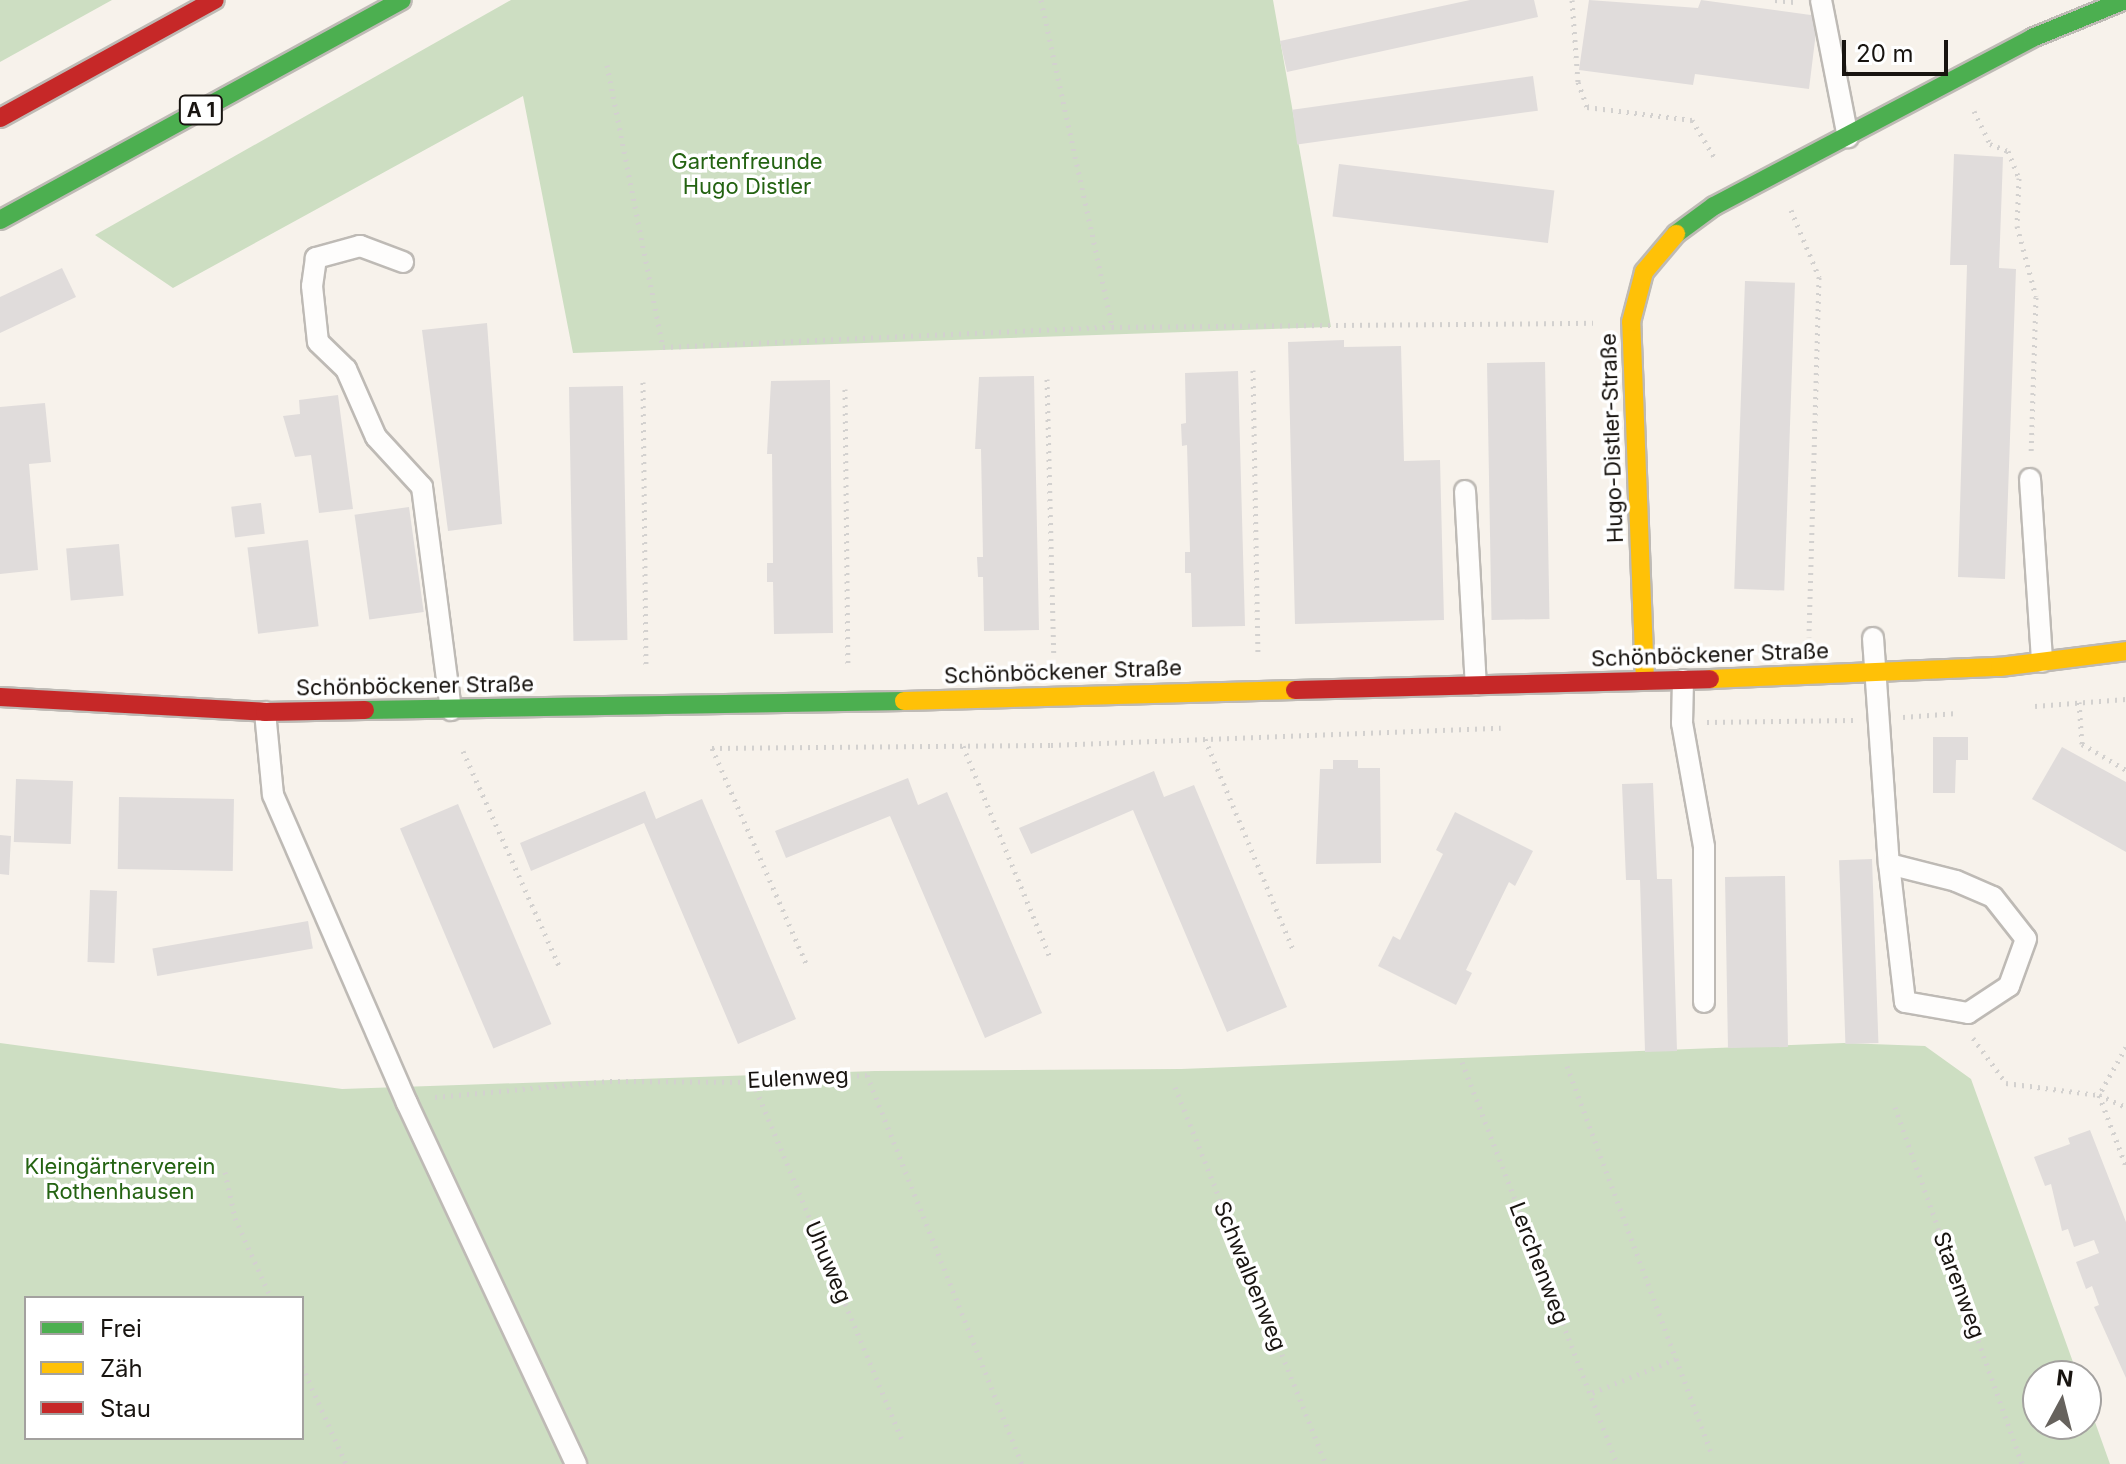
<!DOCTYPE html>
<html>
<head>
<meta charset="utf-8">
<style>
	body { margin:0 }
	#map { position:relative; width:2126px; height:1464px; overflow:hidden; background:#f7f2eb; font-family:Inter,sans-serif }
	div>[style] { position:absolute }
	.green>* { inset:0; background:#cddec2 }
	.building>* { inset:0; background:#e0dcdb; transform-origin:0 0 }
	.path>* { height:5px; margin-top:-2.5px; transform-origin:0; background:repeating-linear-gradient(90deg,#d3d1cf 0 2px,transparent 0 8px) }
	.roads { filter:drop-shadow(2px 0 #bebab5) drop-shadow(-2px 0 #bebab5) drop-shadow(0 2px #bebab5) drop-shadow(0 -2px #bebab5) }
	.lane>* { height:20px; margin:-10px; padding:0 10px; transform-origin:10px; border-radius:10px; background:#fefdfc }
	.fast>* { height:18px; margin:-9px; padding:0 9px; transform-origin:9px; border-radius:9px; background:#4caf50 }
	.slow>* { height:18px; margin:-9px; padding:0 9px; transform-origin:9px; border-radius:9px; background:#ffc107 }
	.jam>* { height:18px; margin:-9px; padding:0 9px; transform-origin:9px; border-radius:9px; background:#c62828 }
	span { translate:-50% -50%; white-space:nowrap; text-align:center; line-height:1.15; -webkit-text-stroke:7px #fff; paint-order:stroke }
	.shield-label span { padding:2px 6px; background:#fff; border:2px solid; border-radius:6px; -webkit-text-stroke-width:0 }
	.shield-label { font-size:20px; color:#181410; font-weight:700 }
	.park-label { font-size:22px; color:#246312 }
	.street-label { font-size:22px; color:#181410 }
	.legend { position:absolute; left:24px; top:1296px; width:280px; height:144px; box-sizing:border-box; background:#fff; border:2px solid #a3a19f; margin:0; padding:10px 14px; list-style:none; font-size:24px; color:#181410 }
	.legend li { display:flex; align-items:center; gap:16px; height:40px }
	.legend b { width:40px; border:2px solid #a3a19f }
	.north { position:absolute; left:2022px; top:1360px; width:80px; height:80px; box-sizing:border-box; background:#fff; border:2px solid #a3a19f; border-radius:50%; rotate:7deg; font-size:22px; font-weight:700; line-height:32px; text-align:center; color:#181410 }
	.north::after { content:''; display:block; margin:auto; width:28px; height:36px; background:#66625d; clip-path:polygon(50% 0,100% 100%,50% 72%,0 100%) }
	.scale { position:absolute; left:1842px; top:40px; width:106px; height:36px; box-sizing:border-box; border:4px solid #181410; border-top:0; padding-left:10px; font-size:24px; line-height:28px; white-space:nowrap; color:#181410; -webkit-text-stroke:6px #fff; paint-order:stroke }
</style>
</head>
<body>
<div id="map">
	<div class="green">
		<i style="clip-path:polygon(0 0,112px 0,0 62px)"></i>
		<i style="clip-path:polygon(511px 0,1273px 0,1331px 327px,573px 353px,523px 96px,173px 288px,95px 235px)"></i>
		<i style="clip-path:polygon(evenodd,0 1043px,342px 1089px,875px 1071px,1181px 1069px,1844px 1043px,1925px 1046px,1971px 1079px,2078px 1376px,2038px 1376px,2038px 1424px,2086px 1424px,2086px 1397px,2110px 1464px,0 1464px,0 1043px,26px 1298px,302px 1298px,302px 1438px,26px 1438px,26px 1298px)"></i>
	</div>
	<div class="building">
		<i style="clip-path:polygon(1470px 0,1534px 0,1538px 17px,1287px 72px,1280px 41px)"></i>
		<i style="clip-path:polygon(1589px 0,1698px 8px,1701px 0,1818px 16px,1809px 89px,1695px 74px,1693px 85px,1579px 70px)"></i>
		<i style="left:1533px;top:76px;width:35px;height:243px;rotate:82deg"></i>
		<i style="clip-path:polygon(1954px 154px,2003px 157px,1999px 268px,2016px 269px,2005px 579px,1958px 577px,1967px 265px,1950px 265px)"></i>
		<i style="left:1339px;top:164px;width:217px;height:53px;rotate:7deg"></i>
		<i style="clip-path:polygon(62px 268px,76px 297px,0 333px,0 297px)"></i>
		<i style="left:1745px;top:281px;width:50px;height:308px;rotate:2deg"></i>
		<i style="clip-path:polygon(487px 323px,502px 524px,448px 531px,422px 330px)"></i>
		<i style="clip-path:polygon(1344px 340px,1344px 347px,1401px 346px,1404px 461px,1440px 460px,1444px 620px,1295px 624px,1288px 342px)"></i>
		<i style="left:1545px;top:362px;width:257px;height:58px;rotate:89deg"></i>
		<i style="clip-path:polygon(1238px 371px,1245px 626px,1192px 627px,1191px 573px,1185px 573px,1185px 552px,1190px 552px,1187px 445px,1182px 446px,1181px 424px,1186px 423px,1185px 373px)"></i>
		<i style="clip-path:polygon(1034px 376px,1039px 630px,984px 631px,983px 577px,978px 577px,977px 557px,983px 557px,981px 449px,975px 449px,979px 377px)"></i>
		<i style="clip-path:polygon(830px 380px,833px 633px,774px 634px,773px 582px,767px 582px,767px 563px,773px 563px,772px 454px,767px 454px,771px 381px)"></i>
		<i style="left:623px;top:386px;width:254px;height:54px;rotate:89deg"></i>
		<i style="clip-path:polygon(338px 395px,353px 509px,319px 513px,311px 455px,295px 457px,283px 416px,300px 414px,299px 400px)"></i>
		<i style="clip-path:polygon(45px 403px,51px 462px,29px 464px,38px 570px,0 574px,0 407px)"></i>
		<i style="left:261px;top:503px;width:31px;height:30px;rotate:83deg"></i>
		<i style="left:409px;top:507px;width:106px;height:55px;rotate:82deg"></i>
		<i style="left:308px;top:540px;width:87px;height:61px;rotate:83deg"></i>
		<i style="left:119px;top:544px;width:52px;height:53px;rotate:85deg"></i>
		<i style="clip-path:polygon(1933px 737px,1968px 737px,1968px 760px,1956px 760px,1955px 793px,1933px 793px)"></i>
		<i style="clip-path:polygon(2062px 747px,2126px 782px,2126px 852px,2032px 799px)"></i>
		<i style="clip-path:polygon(1333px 760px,1358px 760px,1358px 768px,1380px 768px,1381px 863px,1316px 864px,1320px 769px,1333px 769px)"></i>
		<i style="clip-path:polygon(1154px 771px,1164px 797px,1194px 785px,1287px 1007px,1227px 1032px,1133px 810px,1031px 854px,1019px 828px)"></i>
		<i style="clip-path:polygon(908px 778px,918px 805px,947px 792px,1042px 1013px,985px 1038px,890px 816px,786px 858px,775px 831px)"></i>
		<i style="left:16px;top:779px;width:57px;height:63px;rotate:2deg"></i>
		<i style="clip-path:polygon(1653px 783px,1657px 879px,1672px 879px,1677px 1051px,1645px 1052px,1640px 880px,1626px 880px,1622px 784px)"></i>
		<i style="clip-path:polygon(645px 791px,656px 819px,702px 799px,796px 1019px,738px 1044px,644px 823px,531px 871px,520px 843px)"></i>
		<i style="left:119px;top:797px;width:115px;height:72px;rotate:1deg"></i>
		<i style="left:458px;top:804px;width:239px;height:63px;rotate:67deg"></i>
		<i style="clip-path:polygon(1455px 812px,1533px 851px,1515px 886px,1509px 882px,1466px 970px,1472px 973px,1456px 1005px,1378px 966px,1393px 936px,1400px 940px,1443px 854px,1436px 850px)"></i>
		<i style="clip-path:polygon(0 835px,11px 836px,9px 875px,0 874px)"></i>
		<i style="left:1872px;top:859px;width:184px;height:33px;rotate:88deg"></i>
		<i style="left:1785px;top:876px;width:171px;height:60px;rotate:89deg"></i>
		<i style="left:90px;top:890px;width:27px;height:72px;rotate:2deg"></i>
		<i style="left:308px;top:921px;width:28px;height:158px;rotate:80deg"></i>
		<i style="clip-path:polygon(2090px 1130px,2126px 1222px,2126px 1378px,2094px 1307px,2099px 1305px,2092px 1286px,2086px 1289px,2076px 1262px,2099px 1253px,2094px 1240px,2074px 1247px,2068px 1229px,2062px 1231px,2051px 1184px,2045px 1186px,2034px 1157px,2070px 1144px,2068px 1138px)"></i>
	</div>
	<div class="path">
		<i style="left:1041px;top:0;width:335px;rotate:77.7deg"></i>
		<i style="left:1572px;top:0;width:82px;rotate:85.8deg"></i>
		<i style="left:1578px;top:82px;width:27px;rotate:70deg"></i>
		<i style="left:1587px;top:107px;width:106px;rotate:7.1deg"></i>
		<i style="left:1692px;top:120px;width:47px;rotate:59deg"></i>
		<i style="left:1775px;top:0;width:19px;rotate:6deg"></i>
		<i style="left:607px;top:65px;width:288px;rotate:78.8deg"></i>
		<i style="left:663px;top:347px;width:449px;rotate:-2.6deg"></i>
		<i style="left:1112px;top:327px;width:481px;rotate:-0.5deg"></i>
		<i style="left:1974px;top:111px;width:37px;rotate:64deg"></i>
		<i style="left:1990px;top:144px;width:19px;rotate:21deg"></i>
		<i style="left:2008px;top:151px;width:29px;rotate:68deg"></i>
		<i style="left:2019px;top:178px;width:48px;rotate:92.4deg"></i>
		<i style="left:2017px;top:226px;width:73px;rotate:75deg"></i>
		<i style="left:2036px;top:297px;width:155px;rotate:91.8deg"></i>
		<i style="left:1791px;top:210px;width:73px;rotate:67.3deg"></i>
		<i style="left:1819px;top:277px;width:360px;rotate:91.6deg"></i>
		<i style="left:1253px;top:370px;width:283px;rotate:89deg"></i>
		<i style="left:1047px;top:379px;width:279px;rotate:88.6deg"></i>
		<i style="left:643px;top:382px;width:287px;rotate:89.4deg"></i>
		<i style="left:845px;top:389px;width:275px;rotate:89.4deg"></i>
		<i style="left:2079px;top:702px;width:42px;rotate:85.9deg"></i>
		<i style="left:2082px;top:744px;width:51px;rotate:30.6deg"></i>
		<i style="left:2035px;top:706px;width:91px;rotate:-4.4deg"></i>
		<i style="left:1903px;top:717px;width:54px;rotate:-4.2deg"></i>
		<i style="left:1707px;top:722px;width:146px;rotate:-0.8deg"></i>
		<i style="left:1205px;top:739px;width:231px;rotate:67.3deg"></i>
		<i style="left:963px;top:746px;width:226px;rotate:67.6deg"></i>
		<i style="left:712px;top:748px;width:339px;rotate:-0.5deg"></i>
		<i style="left:1051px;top:745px;width:450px;rotate:-2.2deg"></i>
		<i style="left:712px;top:748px;width:235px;rotate:66.4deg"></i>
		<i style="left:463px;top:751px;width:238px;rotate:65.9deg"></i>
		<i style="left:1973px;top:1038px;width:56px;rotate:53.7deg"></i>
		<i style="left:2006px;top:1083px;width:94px;rotate:7.4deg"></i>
		<i style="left:2099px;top:1095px;width:30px;rotate:24deg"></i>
		<i style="left:2126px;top:1047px;width:55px;rotate:119.4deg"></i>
		<i style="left:2099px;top:1095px;width:76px;rotate:69.2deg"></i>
		<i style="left:1462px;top:1062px;width:431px;rotate:68.9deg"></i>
		<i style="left:1567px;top:1066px;width:313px;rotate:69.6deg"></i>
		<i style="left:1676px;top:1359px;width:94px;rotate:158.1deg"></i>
		<i style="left:753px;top:1082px;width:391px;rotate:67.4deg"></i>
		<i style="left:1175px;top:1087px;width:406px;rotate:68.2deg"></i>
		<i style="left:435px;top:1097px;width:176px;rotate:-5.2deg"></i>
		<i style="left:610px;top:1081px;width:143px;rotate:0.4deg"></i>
		<i style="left:753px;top:1082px;width:114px;rotate:-3.5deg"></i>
		<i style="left:867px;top:1075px;width:419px;rotate:68.3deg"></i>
		<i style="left:1895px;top:1107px;width:379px;rotate:70.4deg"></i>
		<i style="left:225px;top:1172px;width:47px;rotate:77.7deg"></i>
		<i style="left:235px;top:1218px;width:88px;rotate:65.8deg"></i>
		<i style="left:1676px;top:1359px;width:99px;rotate:69.4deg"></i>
		<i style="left:302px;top:1366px;width:107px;rotate:65.8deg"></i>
	</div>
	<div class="roads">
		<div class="lane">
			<i style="left:1821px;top:0;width:140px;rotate:78.9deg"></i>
			<i style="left:403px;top:262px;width:46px;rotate:-159.6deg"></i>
			<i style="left:360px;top:246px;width:46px;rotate:164.7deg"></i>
			<i style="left:316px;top:258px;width:28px;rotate:98deg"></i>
			<i style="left:312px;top:286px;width:56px;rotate:83.9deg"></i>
			<i style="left:318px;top:342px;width:39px;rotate:44deg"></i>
			<i style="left:346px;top:369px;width:74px;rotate:66.2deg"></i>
			<i style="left:376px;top:437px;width:68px;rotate:47.4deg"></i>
			<i style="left:422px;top:487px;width:225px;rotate:82.6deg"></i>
			<i style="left:2030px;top:479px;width:183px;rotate:86.2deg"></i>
			<i style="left:1465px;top:491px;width:194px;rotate:86.8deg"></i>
			<i style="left:1873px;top:638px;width:227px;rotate:86deg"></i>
			<i style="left:1683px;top:680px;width:43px;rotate:91.3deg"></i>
			<i style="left:1682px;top:723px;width:126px;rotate:79.9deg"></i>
			<i style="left:1704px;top:847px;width:155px;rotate:90deg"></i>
			<i style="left:265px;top:712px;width:83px;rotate:84.5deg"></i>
			<i style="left:273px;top:795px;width:336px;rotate:66.5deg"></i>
			<i style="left:407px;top:1103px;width:399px;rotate:64.9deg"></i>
			<i style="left:1889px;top:864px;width:69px;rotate:14.2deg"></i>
			<i style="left:1956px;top:881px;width:40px;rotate:23.4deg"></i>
			<i style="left:1993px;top:897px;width:53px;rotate:51.8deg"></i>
			<i style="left:2026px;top:939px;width:50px;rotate:109.9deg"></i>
			<i style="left:2009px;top:986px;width:49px;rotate:146.6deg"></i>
			<i style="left:1968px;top:1013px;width:64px;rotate:-170.1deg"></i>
			<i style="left:1905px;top:1002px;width:139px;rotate:-96.6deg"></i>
		</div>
		<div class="fast">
			<i style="left:0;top:220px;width:458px;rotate:-28.7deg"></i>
			<i style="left:1676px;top:234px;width:47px;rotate:-36.4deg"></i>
			<i style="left:1714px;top:206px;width:360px;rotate:-27.8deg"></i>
			<i style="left:2032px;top:38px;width:100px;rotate:-22.2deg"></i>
			<i style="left:365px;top:710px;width:539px;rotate:-0.96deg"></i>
		</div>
		<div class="slow">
			<i style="left:1710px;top:679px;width:290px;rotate:-2.4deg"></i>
			<i style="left:2000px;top:667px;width:127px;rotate:-7.2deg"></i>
			<i style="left:1645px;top:681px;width:359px;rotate:-92.2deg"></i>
			<i style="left:1631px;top:322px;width:52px;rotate:-75.4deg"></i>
			<i style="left:1644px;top:272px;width:50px;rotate:-49.9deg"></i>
			<i style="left:904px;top:701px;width:391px;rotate:-1.6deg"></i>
		</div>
		<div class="jam">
			<i style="left:0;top:118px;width:245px;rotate:-28.8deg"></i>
			<i style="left:1295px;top:690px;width:415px;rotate:-1.5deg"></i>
			<i style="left:0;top:697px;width:265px;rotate:3.2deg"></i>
			<i style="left:265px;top:712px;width:100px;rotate:-1.1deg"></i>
		</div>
	</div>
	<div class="shield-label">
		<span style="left:201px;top:110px">A 1</span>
	</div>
	<div class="park-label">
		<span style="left:747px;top:174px">Gartenfreunde<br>Hugo Distler</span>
		<span style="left:120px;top:1179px">Kleingärtnerverein<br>Rothenhausen</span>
	</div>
	<div class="street-label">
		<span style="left:1612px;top:438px;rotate:-92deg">Hugo-Distler-Straße</span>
		<span style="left:1710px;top:655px;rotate:-2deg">Schönböckener Straße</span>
		<span style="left:1063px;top:672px;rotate:-2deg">Schönböckener Straße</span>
		<span style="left:415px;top:686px;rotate:-1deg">Schönböckener Straße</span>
		<span style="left:798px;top:1078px;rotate:-3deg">Eulenweg</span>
		<span style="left:828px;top:1262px;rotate:67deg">Uhuweg</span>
		<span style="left:1539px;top:1263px;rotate:69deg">Lerchenweg</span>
		<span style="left:1250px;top:1276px;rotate:68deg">Schwalbenweg</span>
		<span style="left:1959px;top:1285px;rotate:70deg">Starenweg</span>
	</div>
	<ul class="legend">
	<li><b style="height:10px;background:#4caf50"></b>Frei</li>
	<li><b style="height:10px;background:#ffc107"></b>Zäh</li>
	<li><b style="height:10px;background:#c62828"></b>Stau</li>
	</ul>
	<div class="north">N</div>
	<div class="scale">20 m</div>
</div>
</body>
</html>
